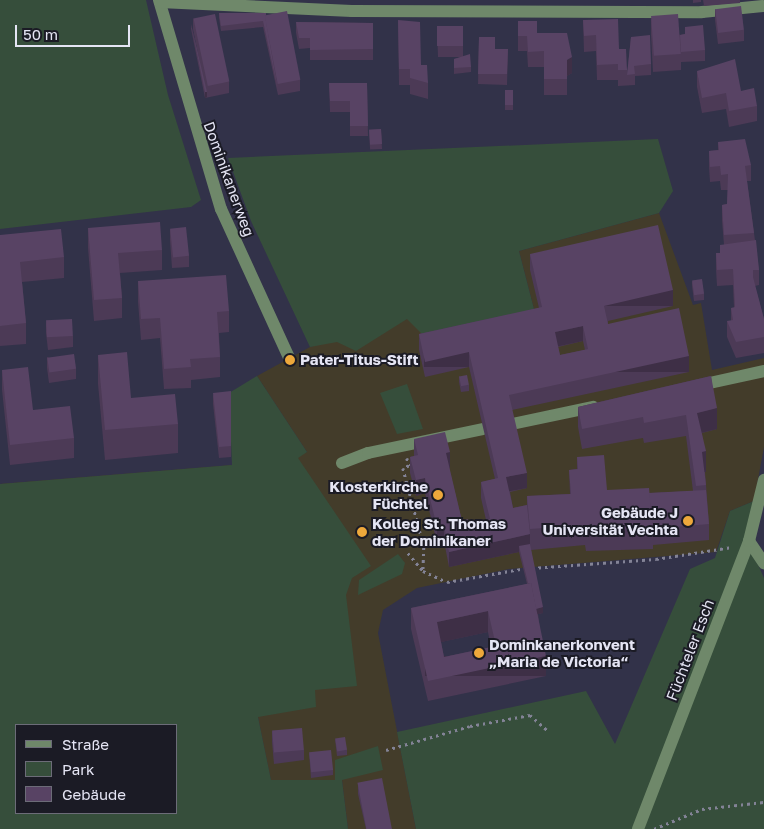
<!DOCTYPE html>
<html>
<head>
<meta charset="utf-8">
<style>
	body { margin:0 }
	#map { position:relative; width:764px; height:829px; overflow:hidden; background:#323249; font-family:"Golos Text",sans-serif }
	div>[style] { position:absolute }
	.education>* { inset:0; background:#433c2a }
	.green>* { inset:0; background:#364e3b }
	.path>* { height:2.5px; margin-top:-1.25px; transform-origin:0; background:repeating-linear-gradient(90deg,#838396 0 2.5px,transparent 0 6.5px) }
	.minor>* { height:12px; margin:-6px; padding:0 6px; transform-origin:6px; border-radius:6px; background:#6f886a }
	.wall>* { inset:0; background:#4c3a56; transform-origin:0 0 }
	.shaded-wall>* { inset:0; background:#3e2f46; transform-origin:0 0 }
	.building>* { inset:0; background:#584364; transform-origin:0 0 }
	.dots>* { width:14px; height:14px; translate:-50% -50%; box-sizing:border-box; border:2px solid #1b1b25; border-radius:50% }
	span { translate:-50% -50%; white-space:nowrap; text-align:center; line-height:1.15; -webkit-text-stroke:4px #1b1b25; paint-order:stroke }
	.street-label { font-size:15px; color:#e5e5f4 }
	.poi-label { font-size:15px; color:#e5e5f4; font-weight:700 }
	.left { translate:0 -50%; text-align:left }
	.right { translate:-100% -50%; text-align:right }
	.legend { position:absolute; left:15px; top:724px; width:162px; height:90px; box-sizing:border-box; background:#1b1b25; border:1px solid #6c6c78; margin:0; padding:6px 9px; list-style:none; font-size:15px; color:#e5e5f4 }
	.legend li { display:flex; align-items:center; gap:10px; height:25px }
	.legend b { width:25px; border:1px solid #6c6c78 }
	.scale { position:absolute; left:15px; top:25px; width:115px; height:22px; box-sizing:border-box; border:2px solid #e5e5f4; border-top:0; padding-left:6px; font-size:15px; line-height:18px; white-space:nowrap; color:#e5e5f4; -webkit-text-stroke:4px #1b1b25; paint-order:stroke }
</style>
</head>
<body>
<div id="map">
	<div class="education">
		<i style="clip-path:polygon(659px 213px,693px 305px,701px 303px,712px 370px,764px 358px,764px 447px,754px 501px,730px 511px,716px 552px,509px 569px,417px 588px,383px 610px,378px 633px,416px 829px,348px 829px,342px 780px,271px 781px,258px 717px,171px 725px,16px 725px,0 484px,233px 465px,307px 452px,257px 376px,310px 347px,407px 319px,535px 313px,519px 251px)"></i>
	</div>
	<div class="green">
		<i style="clip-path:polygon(0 0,146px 0,168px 95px,201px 200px,191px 207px,0 229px)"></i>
		<i style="clip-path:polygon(658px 139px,673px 191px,659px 213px,519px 251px,535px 313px,425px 337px,407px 319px,356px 351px,337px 342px,310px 347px,251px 221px,228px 158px)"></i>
		<i style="clip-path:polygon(evenodd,257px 376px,307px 452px,298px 458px,371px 566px,352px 578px,346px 595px,357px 686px,315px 690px,316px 707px,258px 717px,271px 780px,335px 780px,335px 760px,378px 746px,383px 770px,342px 780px,348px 829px,0 829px,0 484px,232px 465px,229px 393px,257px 376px,16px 725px,176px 725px,176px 813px,16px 813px,16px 725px)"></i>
		<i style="clip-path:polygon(407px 384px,423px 429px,397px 434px,380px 393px)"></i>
		<i style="clip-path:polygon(754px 501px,748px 542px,764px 578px,764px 829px,416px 829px,397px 732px,586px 691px,615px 744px,690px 569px,715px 558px,730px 511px)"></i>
		<i style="clip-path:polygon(398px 554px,405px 563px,402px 574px,358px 595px,359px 580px)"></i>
	</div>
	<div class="path">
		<i style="left:407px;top:458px;width:8px;rotate:76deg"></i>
		<i style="left:409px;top:466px;width:6px;rotate:162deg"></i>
		<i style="left:403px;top:468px;width:82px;rotate:75.1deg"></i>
		<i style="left:424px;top:547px;width:23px;rotate:92deg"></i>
		<i style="left:408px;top:553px;width:23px;rotate:50deg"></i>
		<i style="left:423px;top:571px;width:26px;rotate:25deg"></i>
		<i style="left:447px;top:582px;width:80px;rotate:-10deg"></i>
		<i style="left:532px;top:568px;width:124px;rotate:-4.2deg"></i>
		<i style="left:656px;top:559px;width:77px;rotate:-9deg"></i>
		<i style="left:386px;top:750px;width:87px;rotate:-15.9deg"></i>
		<i style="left:470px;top:726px;width:61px;rotate:-10.4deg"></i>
		<i style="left:530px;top:715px;width:23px;rotate:41deg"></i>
		<i style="left:654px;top:829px;width:52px;rotate:-22.6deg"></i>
		<i style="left:702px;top:809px;width:62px;rotate:-6.4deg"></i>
	</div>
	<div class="minor">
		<i style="left:159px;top:0;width:218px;rotate:73.5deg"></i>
		<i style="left:221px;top:209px;width:166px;rotate:65.4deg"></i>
		<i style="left:160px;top:2px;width:192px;rotate:2.7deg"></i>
		<i style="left:352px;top:11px;width:350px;rotate:0.2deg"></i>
		<i style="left:702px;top:12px;width:61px;rotate:-5.6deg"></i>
		<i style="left:696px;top:386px;width:70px;rotate:-12.4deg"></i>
		<i style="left:512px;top:424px;width:83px;rotate:-11.9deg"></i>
		<i style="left:342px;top:463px;width:28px;rotate:-21deg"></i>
		<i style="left:368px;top:453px;width:117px;rotate:-11.8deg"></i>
		<i style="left:749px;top:541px;width:27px;rotate:56deg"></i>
		<i style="left:638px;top:829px;width:309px;rotate:-68.9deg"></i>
		<i style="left:749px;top:541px;width:63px;rotate:-76.2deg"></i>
	</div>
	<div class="wall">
		<i style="clip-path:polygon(693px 0,701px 0,701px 2px,693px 3px)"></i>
		<i style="clip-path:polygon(703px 0,740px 0,740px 3px,704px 6px)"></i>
		<i style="clip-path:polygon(715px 9px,744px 30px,744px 41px,718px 44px,715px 20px)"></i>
		<i style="clip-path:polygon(219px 13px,266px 15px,300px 80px,300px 91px,278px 95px,263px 27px,221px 31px,219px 18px)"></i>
		<i style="clip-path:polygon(193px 18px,229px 82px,229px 93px,205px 98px,191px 29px,191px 24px,200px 64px,193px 29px)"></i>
		<i style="clip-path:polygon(651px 19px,680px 35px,685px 34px,685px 27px,705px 50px,705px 61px,681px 62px,681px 70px,653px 72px,651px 35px)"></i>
		<i style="clip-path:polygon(398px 20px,421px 65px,428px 83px,428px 99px,410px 94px,410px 85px,399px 85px)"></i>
		<i style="clip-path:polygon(583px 20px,619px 49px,627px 70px,627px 75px,631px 37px,651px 64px,651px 75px,635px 76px,635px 85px,618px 86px,618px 80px,597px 80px,596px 51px,584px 52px)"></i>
		<i style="clip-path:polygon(518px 21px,537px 33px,572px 73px,567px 76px,567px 95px,544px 95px,544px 67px,528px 67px,527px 51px,518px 51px)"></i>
		<i style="clip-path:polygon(296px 22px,373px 23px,373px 60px,310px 60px,310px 48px,299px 49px,296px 33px)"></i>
		<i style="clip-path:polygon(463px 26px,463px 56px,471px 67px,471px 72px,454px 74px,454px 59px,462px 57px,438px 57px,437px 27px)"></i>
		<i style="clip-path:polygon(479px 37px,495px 49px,508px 49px,507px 85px,478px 84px)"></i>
		<i style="clip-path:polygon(697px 71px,741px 91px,757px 106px,757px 121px,729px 127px,726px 109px,702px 113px,697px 87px)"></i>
		<i style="clip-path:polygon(329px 83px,367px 83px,368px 136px,350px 136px,350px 112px,330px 112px)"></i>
		<i style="left:505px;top:90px;width:8px;height:20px"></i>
		<i style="left:381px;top:129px;width:20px;height:12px;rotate:87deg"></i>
		<i style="clip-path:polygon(718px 142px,751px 165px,751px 181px,747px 181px,759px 270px,759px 285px,755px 286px,764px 319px,764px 353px,736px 358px,727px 337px,727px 321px,731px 321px,731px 308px,734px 308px,733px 285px,717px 286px,716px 269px,716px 253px,720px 253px,720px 245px,724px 245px,722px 221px,722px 205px,727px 204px,728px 190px,721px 190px,720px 181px,710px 182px,709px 167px,709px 151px,718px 150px)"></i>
		<i style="clip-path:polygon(88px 228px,162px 250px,162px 270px,120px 273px,122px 298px,122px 318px,94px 321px,88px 248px)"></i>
		<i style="clip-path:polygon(170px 229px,189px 256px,189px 267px,172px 268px,170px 240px)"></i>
		<i style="clip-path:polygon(0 235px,64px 257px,64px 278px,22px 282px,26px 323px,26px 344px,0 346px)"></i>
		<i style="clip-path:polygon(evenodd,530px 254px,673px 306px,608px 321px,608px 324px,689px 372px,512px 410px,527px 488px,510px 492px,513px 508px,527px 505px,527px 496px,570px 494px,569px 470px,577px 469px,577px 457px,607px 490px,649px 493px,693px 491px,686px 436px,644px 443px,643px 438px,582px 449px,578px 427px,578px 407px,711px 376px,717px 429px,702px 433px,706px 472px,705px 472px,709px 524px,709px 540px,653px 545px,653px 549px,586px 551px,585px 545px,531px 550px,543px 613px,538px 614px,546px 676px,428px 701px,411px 629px,411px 608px,527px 584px,519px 552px,449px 567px,444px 541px,437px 543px,425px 493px,416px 496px,410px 473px,410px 457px,414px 456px,414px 439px,450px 468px,449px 468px,462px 521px,469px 524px,486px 520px,481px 498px,481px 482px,495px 479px,469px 367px,425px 377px,419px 350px,419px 334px,539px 308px,530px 270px,530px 254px,583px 341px,585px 350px,560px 355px,558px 347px,583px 341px,530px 254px,488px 632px,491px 647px,444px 657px,441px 642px,488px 632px)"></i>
		<i style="clip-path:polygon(138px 281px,229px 311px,229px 332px,219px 333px,220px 357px,220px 377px,191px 380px,191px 388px,164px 389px,160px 338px,141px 340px,138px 302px)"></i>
		<i style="clip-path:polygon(692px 281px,704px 294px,704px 300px,694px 301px,692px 286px)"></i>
		<i style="clip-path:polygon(46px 322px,73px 336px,73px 347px,48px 350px,46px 333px)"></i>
		<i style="clip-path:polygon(98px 355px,131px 398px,178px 424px,178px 453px,105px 460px,98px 384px)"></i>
		<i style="clip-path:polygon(47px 357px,76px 369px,76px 379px,49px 383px,47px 368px)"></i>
		<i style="clip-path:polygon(2px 370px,33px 410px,74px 438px,74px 458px,10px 465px,2px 390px)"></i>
		<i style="clip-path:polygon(459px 376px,469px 385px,469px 391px,461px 392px,459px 382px)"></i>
		<i style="clip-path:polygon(213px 393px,231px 446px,231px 457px,219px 458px,213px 404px)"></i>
		<i style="clip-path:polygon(272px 731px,304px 750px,304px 760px,274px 764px,272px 742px)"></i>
		<i style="clip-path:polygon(335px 739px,347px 750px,347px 755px,337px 756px)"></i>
		<i style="clip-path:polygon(309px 753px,333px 770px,333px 775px,311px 778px)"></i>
		<i style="clip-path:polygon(358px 783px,392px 829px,366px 829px,358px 794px)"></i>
	</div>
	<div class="shaded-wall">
		<i style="clip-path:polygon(572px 57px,572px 73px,567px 76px,567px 60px)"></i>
		<i style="clip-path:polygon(205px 92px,207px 92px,207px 97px,205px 98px)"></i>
		<i style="left:673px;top:290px;width:16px;height:71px;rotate:90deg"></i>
		<i style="clip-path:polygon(583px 326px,583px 341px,555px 347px,555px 332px)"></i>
		<i style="left:469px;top:352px;width:15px;height:45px;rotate:90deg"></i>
		<i style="left:689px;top:356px;width:16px;height:184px;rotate:90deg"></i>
		<i style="clip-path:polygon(717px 408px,717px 429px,697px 434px,697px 413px)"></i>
		<i style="left:706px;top:451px;width:21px;height:4px;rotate:90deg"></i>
		<i style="left:450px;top:452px;width:16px;height:4px;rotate:90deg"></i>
		<i style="clip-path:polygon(527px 473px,527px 488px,506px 492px,506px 477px)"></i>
		<i style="clip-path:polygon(425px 478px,425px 493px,416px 496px,416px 480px)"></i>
		<i style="clip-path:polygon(444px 525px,444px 541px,437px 543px,437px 527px)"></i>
		<i style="clip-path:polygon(530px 534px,530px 550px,519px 546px,519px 552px,449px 567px,449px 552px)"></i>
		<i style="clip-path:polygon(543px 607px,543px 613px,534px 615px,534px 609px)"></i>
		<i style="clip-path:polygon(488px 611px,488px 632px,437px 643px,437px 622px)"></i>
		<i style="left:546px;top:656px;width:20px;height:121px;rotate:90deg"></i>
	</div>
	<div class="building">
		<i style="left:741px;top:6px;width:24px;height:26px;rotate:83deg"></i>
		<i style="left:287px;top:11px;width:70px;height:23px;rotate:79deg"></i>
		<i style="clip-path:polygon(219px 13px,266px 13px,266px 15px,265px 16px,278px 90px,263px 21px,221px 26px)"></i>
		<i style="left:215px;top:14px;width:69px;height:22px;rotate:78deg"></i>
		<i style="left:678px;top:14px;width:40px;height:27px;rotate:86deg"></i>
		<i style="clip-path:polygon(618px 19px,619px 49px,626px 49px,627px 70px,618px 70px,618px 64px,597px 65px,596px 35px,584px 36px,583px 20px)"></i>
		<i style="clip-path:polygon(398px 20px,420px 22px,421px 65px,427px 65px,428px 83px,410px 78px,410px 69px,399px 69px)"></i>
		<i style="clip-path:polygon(518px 21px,537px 21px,537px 33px,567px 33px,572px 57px,567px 60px,567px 79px,544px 79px,544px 51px,528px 52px,527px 36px,518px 36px)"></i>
		<i style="clip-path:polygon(296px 22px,373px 23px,373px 49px,310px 50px,310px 38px,299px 38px)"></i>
		<i style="clip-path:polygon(191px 24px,207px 92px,205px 92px)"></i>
		<i style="clip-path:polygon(703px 25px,705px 50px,681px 52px,680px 35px,685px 34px,685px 27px)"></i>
		<i style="left:463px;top:26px;width:20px;height:26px;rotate:90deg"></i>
		<i style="clip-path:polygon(650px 35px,651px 64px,634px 66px,635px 74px,627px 75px,631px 37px)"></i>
		<i style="clip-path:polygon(479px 37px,495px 37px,495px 49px,508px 49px,507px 74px,478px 74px)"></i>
		<i style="clip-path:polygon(470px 54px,471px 67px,454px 68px,454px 59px)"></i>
		<i style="clip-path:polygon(735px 59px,741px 91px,754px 88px,757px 106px,729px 111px,726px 93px,702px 98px,697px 71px)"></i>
		<i style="clip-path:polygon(329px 83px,367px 83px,368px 126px,350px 126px,350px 101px,330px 101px)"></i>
		<i style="left:505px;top:90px;width:8px;height:15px"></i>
		<i style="left:381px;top:129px;width:15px;height:12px;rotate:86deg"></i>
		<i style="clip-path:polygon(745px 139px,751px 165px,745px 166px,754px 233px,724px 235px,722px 205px,727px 204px,728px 174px,721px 175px,720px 166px,710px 167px,709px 151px,719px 150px,718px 142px)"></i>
		<i style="clip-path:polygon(160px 222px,162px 250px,118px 253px,122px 298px,94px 300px,88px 228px)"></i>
		<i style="clip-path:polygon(evenodd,658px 225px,673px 290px,604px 306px,608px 324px,679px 308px,689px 356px,509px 395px,527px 473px,506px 477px,513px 508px,527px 505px,530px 534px,449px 552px,444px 525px,437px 527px,425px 478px,416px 480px,410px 457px,418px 455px,414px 439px,445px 432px,450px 452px,446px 453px,462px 521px,468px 519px,469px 524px,490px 519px,481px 482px,498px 478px,469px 352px,425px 362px,419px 334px,542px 307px,530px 254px,658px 225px,583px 326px,588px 349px,560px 355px,555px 332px,583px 326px)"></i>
		<i style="left:186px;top:227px;width:29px;height:16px;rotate:84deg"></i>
		<i style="clip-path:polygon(61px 229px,64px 257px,20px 262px,26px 323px,0 326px,0 235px)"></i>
		<i style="clip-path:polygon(756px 240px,759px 270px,753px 270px,753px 277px,764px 319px,764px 337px,736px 342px,727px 321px,733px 320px,731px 308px,735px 307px,733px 269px,717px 270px,716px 253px,720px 253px,720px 245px)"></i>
		<i style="clip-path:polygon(226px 275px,229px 311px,217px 312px,220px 357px,190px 359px,191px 367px,164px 369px,160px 318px,141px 319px,138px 281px)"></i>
		<i style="left:702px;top:279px;width:15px;height:10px;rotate:82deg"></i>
		<i style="left:72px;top:319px;width:17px;height:26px;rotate:87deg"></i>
		<i style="clip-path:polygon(127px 352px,131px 398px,175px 394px,178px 424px,105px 430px,98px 355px)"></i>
		<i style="left:74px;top:354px;width:15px;height:27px;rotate:82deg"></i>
		<i style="clip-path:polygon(28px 367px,33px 410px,70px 406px,74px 438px,10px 445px,2px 370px)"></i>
		<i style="left:467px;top:375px;width:10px;height:8px;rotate:79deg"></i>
		<i style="clip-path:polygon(711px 376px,717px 408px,697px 413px,706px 451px,702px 452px,706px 485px,696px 486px,686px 415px,644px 423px,643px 417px,582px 429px,578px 407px)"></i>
		<i style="clip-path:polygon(231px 391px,231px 446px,219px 447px,213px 393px)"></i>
		<i style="clip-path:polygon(604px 455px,607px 490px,649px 488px,653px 529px,586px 531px,585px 525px,530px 529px,527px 496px,571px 494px,569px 470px,578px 469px,577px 457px)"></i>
		<i style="clip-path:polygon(706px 490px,709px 524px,652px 529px,653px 529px,649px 493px)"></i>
		<i style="clip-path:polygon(530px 544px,543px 607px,536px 609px,531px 583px,528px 583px,519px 546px)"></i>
		<i style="clip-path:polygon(evenodd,531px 583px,546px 656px,428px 681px,411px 608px,531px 583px,488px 611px,496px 646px,444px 657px,437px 622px,488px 611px)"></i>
		<i style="left:302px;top:728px;width:22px;height:30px;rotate:85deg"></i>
		<i style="left:345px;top:737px;width:13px;height:10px;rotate:81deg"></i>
		<i style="left:331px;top:750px;width:20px;height:22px;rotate:84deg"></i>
		<i style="left:382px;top:778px;width:52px;height:25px;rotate:79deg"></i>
	</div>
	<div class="dots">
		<i style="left:290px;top:360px;background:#eda83b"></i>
		<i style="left:438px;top:495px;background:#eda83b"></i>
		<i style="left:688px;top:521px;background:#eda83b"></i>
		<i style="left:362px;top:532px;background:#eda83b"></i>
		<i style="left:479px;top:653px;background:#eda83b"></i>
	</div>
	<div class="street-label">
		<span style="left:229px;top:179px;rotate:70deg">Dominikanerweg</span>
		<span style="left:690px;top:650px;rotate:-69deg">Füchteler Esch</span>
	</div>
	<div class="poi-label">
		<span class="left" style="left:300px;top:360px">Pater-Titus-Stift</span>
		<span class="right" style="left:428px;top:495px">Klosterkirche<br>Füchtel</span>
		<span class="right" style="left:678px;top:521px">Gebäude J<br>Universität Vechta</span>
		<span class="left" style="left:372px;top:532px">Kolleg St. Thomas<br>der Dominikaner</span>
		<span class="left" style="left:489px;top:653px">Dominkanerkonvent<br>„Maria de Victoria“</span>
	</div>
	<ul class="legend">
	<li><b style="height:6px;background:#6f886a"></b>Straße</li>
	<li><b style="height:14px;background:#364e3b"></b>Park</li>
	<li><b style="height:14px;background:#584364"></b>Gebäude</li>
	</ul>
	<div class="scale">50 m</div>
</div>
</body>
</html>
